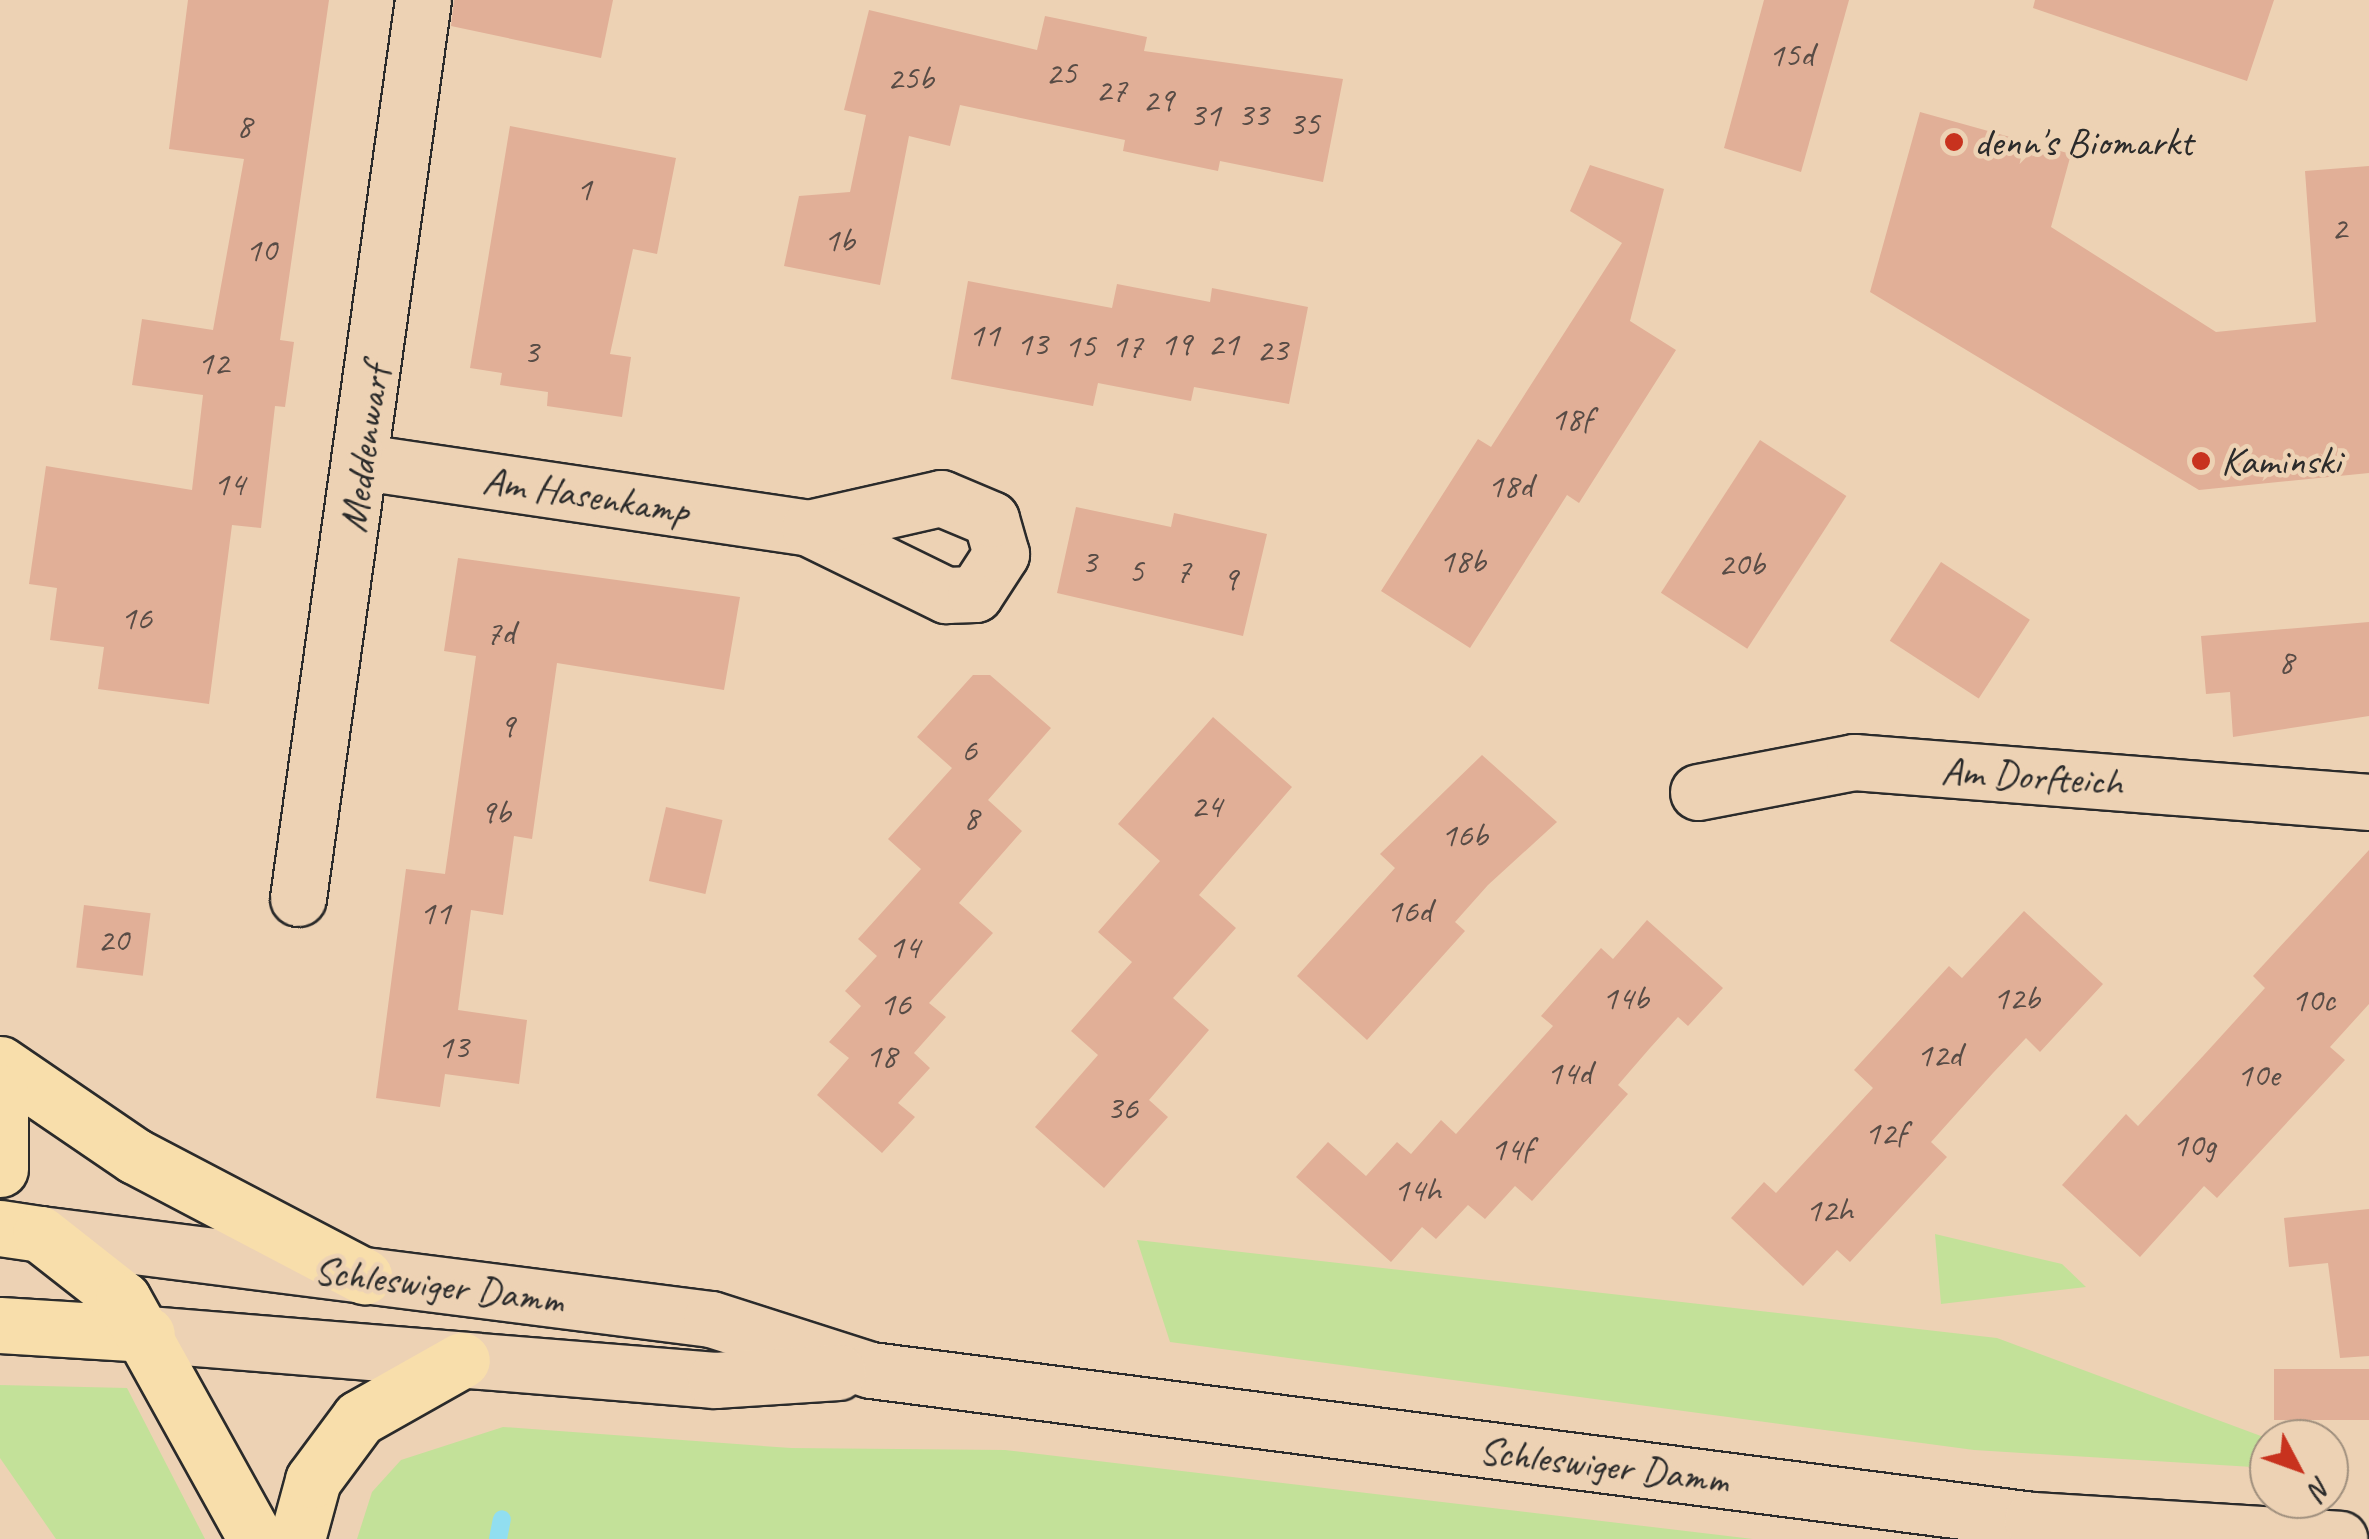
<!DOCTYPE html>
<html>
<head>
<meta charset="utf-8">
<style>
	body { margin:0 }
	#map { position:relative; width:2369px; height:1539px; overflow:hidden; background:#edd2b4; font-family:Caveat,sans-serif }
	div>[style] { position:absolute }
	.green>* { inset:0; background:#c3e199 }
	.stream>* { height:18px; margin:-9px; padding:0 9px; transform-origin:9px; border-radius:9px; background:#91def0 }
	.building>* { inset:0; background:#e1af97; transform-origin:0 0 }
	.roads { filter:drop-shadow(2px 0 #2b2b2b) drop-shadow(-2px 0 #2b2b2b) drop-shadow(0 2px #2b2b2b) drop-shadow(0 -2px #2b2b2b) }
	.street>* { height:55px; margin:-27.5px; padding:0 27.5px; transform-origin:27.5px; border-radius:27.5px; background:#edd2b4 }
	.secondary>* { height:55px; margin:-27.5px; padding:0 27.5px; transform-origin:27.5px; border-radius:27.5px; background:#edd2b4 }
	.primary>* { height:55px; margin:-27.5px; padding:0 27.5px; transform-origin:27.5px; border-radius:27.5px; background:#f8deab }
	.highway>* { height:55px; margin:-27.5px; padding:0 27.5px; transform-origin:27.5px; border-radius:27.5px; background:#f8deab }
	.dots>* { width:28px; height:28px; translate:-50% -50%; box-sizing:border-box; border:5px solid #edd2b4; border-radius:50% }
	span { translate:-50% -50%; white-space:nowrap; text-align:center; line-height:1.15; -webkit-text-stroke:9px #edd2b4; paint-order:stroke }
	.number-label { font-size:35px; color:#584c46 }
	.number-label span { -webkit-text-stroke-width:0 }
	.poi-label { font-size:40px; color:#2b2b2b }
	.left { translate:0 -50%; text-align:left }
	.street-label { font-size:40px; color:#2b2b2b }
	.north { position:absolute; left:2249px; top:1419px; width:100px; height:100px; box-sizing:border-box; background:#edd2b4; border:2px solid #9f8f7d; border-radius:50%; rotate:131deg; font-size:28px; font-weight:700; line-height:40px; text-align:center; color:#2b2b2b }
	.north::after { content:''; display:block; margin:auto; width:35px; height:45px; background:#c8321e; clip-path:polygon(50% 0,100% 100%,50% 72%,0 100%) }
</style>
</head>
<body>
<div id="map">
	<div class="green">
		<i style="clip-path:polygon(1935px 1234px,2062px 1264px,2086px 1287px,1941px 1304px)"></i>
		<i style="clip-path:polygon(1137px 1240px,1997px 1338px,2269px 1439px,2269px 1468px,1974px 1450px,1170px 1342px)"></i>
		<i style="clip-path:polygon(0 1385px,127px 1388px,205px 1539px,56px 1539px,0 1458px)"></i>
		<i style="clip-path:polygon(503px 1427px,791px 1448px,1005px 1450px,1753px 1539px,357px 1539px,372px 1492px,401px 1460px)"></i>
	</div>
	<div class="stream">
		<i style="left:498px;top:1539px;width:20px;rotate:-79deg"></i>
	</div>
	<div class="building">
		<i style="clip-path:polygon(188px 0,329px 0,280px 340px,294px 342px,285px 407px,275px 406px,261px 528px,232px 525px,209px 704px,98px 689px,104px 647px,50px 640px,57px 588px,29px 584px,46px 466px,192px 490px,203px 395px,132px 385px,142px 319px,213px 330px,244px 159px,169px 149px)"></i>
		<i style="clip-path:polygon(454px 0,613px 0,601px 58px,451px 26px)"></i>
		<i style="clip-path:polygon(1764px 0,1849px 0,1801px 172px,1724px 148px)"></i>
		<i style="clip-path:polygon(2035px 0,2274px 0,2247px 81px,2033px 8px)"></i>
		<i style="clip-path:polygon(869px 10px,1037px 50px,1045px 16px,1147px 37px,1144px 51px,1343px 79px,1323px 182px,1220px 161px,1218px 171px,1170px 161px,1123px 151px,1125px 140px,960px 105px,950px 146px,909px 136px,880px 285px,784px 266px,799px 196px,850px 192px,866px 115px,844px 110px)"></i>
		<i style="clip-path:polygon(1920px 112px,2071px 154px,2051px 227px,2216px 332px,2316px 322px,2305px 171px,2369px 166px,2369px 473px,2199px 490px,1870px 292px)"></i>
		<i style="clip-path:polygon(510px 126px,676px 158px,657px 254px,633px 249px,610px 354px,631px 357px,622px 417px,547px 406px,548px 392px,500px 385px,502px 373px,470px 368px)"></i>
		<i style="clip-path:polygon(1590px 165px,1664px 189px,1630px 321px,1676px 350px,1579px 503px,1567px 495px,1470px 648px,1381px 591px,1478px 439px,1491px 447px,1622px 243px,1570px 211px)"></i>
		<i style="clip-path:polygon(968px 281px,1112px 308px,1117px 284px,1210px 302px,1212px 288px,1308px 307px,1289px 404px,1194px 387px,1191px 401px,1098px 383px,1093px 406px,951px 379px)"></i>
		<i style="left:1760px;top:440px;width:103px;height:182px;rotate:33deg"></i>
		<i style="clip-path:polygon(1076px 507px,1171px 527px,1174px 513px,1267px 534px,1243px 636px,1057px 593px)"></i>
		<i style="clip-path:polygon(458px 558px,740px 597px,724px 690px,557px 663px,532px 839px,514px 836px,503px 915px,471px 910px,458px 1010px,527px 1020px,519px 1084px,445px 1074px,440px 1107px,376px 1098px,406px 869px,445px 874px,476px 656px,444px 651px)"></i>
		<i style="left:1941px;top:562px;width:106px;height:94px;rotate:33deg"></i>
		<i style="clip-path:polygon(2369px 622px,2369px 716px,2233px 737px,2230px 692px,2206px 694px,2201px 636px)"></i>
		<i style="clip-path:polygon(973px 675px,990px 675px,1051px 728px,988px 800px,1022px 831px,959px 903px,993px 933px,929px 1003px,946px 1017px,914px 1053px,930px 1068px,898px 1103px,915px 1117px,882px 1153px,817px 1095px,849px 1058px,829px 1042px,861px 1006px,845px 991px,877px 956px,858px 939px,921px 869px,888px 839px,952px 768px,917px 737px)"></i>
		<i style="clip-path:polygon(1213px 717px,1292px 787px,1199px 895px,1236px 928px,1173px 998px,1209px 1030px,1149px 1100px,1168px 1117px,1104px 1188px,1035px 1127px,1098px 1055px,1071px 1031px,1132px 962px,1098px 932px,1160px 861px,1118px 824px)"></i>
		<i style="clip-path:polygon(1482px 755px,1557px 822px,1488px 885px,1455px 922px,1465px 931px,1367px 1040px,1297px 976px,1395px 868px,1380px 854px)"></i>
		<i style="left:666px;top:807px;width:58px;height:76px;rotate:13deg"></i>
		<i style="clip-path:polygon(2369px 850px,2369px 1004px,2330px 1047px,2345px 1060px,2217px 1198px,2204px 1186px,2140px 1257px,2062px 1185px,2126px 1114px,2138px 1126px,2204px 1055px,2265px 988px,2253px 976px)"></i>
		<i style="left:84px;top:905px;width:67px;height:63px;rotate:7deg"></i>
		<i style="clip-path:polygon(2024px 911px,2103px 984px,2040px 1052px,2026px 1038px,1993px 1073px,1931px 1142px,1947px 1157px,1850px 1262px,1837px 1250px,1803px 1286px,1731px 1218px,1764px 1182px,1776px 1193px,1873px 1088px,1854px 1070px,1949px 966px,1962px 978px)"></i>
		<i style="clip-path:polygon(1647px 920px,1723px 988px,1688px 1026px,1678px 1017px,1650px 1048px,1618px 1085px,1628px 1094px,1532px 1201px,1515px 1186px,1485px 1219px,1468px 1205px,1436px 1239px,1422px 1227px,1391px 1262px,1296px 1177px,1328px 1142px,1366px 1176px,1397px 1142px,1411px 1154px,1441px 1120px,1456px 1134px,1553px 1026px,1541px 1016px,1601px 948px,1613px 959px)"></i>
		<i style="clip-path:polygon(2369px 1209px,2369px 1356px,2340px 1358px,2328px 1263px,2289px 1267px,2284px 1218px)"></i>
		<i style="left:2369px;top:1369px;width:51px;height:95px;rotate:90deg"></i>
	</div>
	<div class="roads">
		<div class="street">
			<i style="left:363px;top:462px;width:451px;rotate:8.4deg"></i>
			<i style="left:809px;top:528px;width:153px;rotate:26.1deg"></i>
			<i style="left:946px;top:595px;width:29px;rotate:-2deg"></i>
			<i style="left:975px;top:594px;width:48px;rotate:-57deg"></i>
			<i style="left:1001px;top:554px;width:36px;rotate:-106deg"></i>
			<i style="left:991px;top:519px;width:54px;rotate:-157.2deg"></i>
			<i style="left:941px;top:498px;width:135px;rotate:167.2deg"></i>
			<i style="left:1698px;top:792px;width:159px;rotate:-10.9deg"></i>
			<i style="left:1854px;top:762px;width:517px;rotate:4.44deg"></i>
			<i style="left:298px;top:898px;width:907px;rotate:-82.08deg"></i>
		</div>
		<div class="secondary">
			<i style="left:40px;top:1234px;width:676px;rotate:7.22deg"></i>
			<i style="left:711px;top:1319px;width:168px;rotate:17.7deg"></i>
			<i style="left:871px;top:1370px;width:1171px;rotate:7.36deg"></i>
			<i style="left:2032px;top:1520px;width:308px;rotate:3.5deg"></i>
			<i style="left:147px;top:1334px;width:570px;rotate:4.63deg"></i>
			<i style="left:715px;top:1380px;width:123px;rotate:-3.7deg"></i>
		</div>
		<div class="primary">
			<i style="left:0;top:1228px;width:40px;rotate:8.5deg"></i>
			<i style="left:0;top:1325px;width:147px;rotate:3.5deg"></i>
		</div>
		<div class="highway">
			<i style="left:0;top:1064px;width:163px;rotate:34.3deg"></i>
			<i style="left:135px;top:1156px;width:259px;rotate:27.7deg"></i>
			<i style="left:0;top:1092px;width:77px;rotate:90deg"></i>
			<i style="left:40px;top:1234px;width:105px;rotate:38.1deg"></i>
			<i style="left:123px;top:1299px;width:274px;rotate:61deg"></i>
			<i style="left:297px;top:1539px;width:61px;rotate:-74.8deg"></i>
			<i style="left:313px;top:1480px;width:77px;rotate:-53.4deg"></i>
			<i style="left:359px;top:1418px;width:118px;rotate:-29.4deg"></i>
		</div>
	</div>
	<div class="dots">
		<i style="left:1954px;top:142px;background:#c8321e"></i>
		<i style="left:2201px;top:461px;background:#c8321e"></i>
	</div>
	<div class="number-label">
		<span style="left:1791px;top:55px">15d</span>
		<span style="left:1061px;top:73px">25</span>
		<span style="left:910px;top:78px">25b</span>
		<span style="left:1111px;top:90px">27</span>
		<span style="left:1158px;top:100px">29</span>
		<span style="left:1205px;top:115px">31</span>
		<span style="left:1253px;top:115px">33</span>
		<span style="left:1304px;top:124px">35</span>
		<span style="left:244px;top:126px">8</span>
		<span style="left:584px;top:189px">1</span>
		<span style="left:2339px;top:228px">2</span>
		<span style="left:839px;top:240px">1b</span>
		<span style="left:261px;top:250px">10</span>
		<span style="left:984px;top:335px">11</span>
		<span style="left:1032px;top:344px">13</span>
		<span style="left:1176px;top:344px">19</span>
		<span style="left:1223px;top:344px">21</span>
		<span style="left:1080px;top:346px">15</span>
		<span style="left:1127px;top:346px">17</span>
		<span style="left:1272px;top:350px">23</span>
		<span style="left:531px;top:352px">3</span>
		<span style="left:213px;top:363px">12</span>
		<span style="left:1571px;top:419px">18f</span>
		<span style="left:229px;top:484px">14</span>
		<span style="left:1510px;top:486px">18d</span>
		<span style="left:1462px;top:561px">18b</span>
		<span style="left:1089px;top:562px">3</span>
		<span style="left:1741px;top:564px">20b</span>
		<span style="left:1136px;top:571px">5</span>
		<span style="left:1183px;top:571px">7</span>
		<span style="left:1230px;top:579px">9</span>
		<span style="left:136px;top:618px">16</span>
		<span style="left:500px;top:633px">7d</span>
		<span style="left:2286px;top:662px">8</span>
		<span style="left:507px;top:726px">9</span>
		<span style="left:969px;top:750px">6</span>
		<span style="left:1206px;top:806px">24</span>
		<span style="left:495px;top:812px">9b</span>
		<span style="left:971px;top:818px">8</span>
		<span style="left:1464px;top:835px">16b</span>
		<span style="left:1409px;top:911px">16d</span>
		<span style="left:435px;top:913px">11</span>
		<span style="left:113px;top:940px">20</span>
		<span style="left:904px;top:947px">14</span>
		<span style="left:1625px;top:998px">14b</span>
		<span style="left:2016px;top:998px">12b</span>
		<span style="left:2313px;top:1000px">10c</span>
		<span style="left:895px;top:1004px">16</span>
		<span style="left:453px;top:1047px">13</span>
		<span style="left:1939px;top:1055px">12d</span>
		<span style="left:881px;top:1056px">18</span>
		<span style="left:1569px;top:1073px">14d</span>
		<span style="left:2258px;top:1075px">10e</span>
		<span style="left:1122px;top:1108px">36</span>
		<span style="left:1885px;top:1133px">12f</span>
		<span style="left:2194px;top:1145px">10g</span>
		<span style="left:1511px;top:1149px">14f</span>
		<span style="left:1417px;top:1190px">14h</span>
		<span style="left:1829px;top:1210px">12h</span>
	</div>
	<div class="poi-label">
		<span class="left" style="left:1974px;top:142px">denn's Biomarkt</span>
		<span class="left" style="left:2221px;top:461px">Kaminski</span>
	</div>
	<div class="street-label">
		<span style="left:364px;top:449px;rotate:-82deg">Meddenwarf</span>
		<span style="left:586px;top:495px;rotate:9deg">Am Hasenkamp</span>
		<span style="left:2032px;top:776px;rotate:4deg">Am Dorfteich</span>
		<span style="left:439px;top:1285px;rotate:7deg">Schleswiger Damm</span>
		<span style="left:1604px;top:1465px;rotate:7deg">Schleswiger Damm</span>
	</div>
	<div class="north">N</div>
</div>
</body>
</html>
